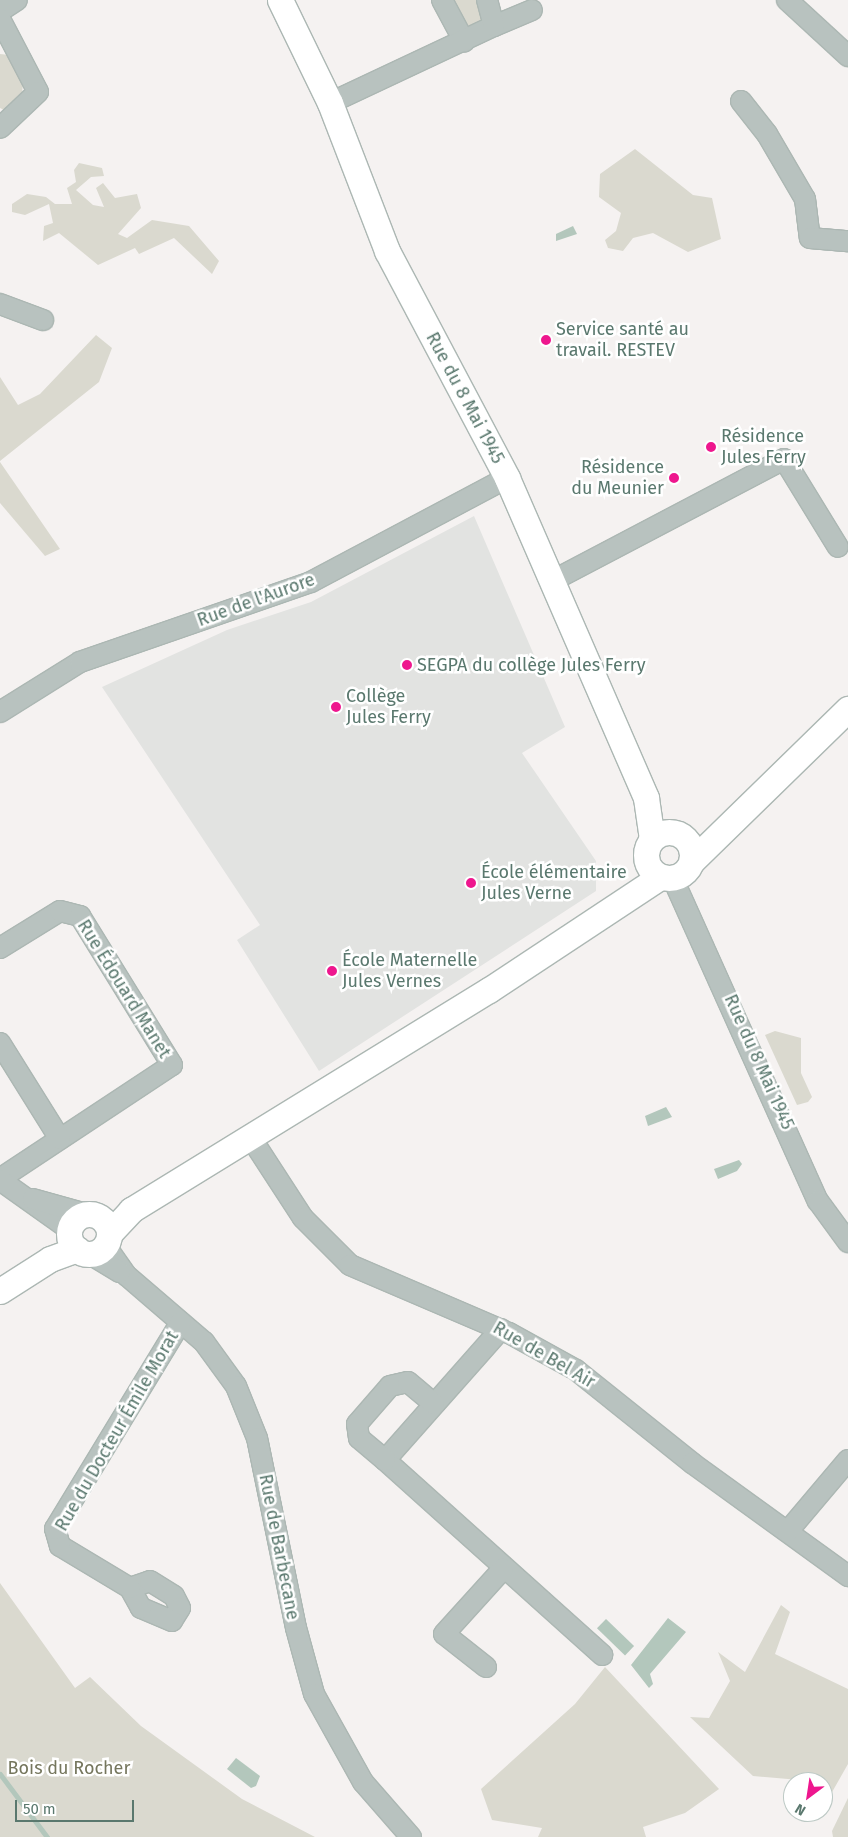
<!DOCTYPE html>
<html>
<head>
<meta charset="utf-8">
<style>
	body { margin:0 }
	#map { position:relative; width:848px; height:1837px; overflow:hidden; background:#f5f2f1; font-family:"Fira Sans",sans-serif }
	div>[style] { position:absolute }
	.built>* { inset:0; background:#e2e3e1 }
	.green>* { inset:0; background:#dad9cf }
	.water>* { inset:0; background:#b3c7bc; transform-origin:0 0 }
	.stream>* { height:5px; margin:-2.5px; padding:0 2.5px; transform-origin:2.5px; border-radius:2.5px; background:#b3c7bc }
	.roads { filter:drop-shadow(1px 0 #acb7b3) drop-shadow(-1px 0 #acb7b3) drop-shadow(0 1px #acb7b3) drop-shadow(0 -1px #acb7b3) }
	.minor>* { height:20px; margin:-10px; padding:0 10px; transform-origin:10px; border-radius:10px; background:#b8c2bf }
	.major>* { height:25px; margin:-12.5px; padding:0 12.5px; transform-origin:12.5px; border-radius:12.5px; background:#fff }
	.major>.ring { margin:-12.5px; padding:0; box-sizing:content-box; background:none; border:25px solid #fff; border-radius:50% }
	.dots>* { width:14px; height:14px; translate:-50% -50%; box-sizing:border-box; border:2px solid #fff; border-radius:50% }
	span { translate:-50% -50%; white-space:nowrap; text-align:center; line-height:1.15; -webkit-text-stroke:5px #fff; paint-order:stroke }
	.poi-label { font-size:18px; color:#5a786e }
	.left { translate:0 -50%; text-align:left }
	.right { translate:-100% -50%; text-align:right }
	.street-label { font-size:18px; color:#5a786e }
	.park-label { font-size:18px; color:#75765d }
	.north { position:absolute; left:783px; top:1772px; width:50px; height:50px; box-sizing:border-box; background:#fff; border:1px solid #bdc9c5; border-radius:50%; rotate:211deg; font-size:14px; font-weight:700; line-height:20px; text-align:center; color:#5a786e }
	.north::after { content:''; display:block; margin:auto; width:18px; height:22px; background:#ee178e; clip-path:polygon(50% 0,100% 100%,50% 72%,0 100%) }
	.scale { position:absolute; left:15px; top:1800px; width:119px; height:22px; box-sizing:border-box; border:2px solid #5a786e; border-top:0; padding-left:6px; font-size:15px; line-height:18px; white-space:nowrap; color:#5a786e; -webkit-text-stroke:4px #fff; paint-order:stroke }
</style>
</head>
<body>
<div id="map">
	<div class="built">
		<i style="clip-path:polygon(474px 516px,565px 727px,522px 753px,596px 861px,596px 891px,319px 1071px,237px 940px,260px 925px,102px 687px,227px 630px,311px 602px)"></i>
	</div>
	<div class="green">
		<i style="clip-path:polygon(451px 0,479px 0,483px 23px,464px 26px)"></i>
		<i style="clip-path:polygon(0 54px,9px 55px,23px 81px,22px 96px,4px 110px,0 108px)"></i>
		<i style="clip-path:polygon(635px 149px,693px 195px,712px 198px,721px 239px,688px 252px,653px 233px,633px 238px,623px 251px,608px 248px,605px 240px,616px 231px,621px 213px,599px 197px,600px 174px)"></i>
		<i style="clip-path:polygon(79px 163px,102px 168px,104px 176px,91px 177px,76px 190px,93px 205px,104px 207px,96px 188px,103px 183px,115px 198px,137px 194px,141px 208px,118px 234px,127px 238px,152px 220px,189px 226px,219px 261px,212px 274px,174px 238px,139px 254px,135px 248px,98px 265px,59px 233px,43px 241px,44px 226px,53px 223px,49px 204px,25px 215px,12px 212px,12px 204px,27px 194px,46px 197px,55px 204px,72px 204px,67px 188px,76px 182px,74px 170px)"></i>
		<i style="clip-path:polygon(96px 335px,112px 348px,99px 382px,0 461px,0 377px,18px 405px,40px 394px)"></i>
		<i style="clip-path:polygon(0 462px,60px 549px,45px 556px,0 503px)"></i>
		<i style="clip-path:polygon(775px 1031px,801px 1038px,801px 1073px,812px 1097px,808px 1102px,797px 1105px,765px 1035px)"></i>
		<i style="clip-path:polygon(0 1583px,75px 1688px,90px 1677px,141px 1726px,242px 1799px,315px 1837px,0 1837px)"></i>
		<i style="clip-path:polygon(781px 1605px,790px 1612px,775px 1654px,848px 1689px,848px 1764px,827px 1801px,823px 1782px,753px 1776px,690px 1717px,709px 1718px,730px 1681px,718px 1652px,745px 1672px)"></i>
		<i style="clip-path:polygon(605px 1667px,719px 1789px,685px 1813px,643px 1827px,646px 1837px,538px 1837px,542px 1828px,492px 1820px,481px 1789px,575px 1704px)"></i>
		<i style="clip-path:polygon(848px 1798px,848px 1837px,833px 1837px,832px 1831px)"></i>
	</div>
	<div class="water">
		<i style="clip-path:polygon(573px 226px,577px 234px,556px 241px,556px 234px)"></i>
		<i style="clip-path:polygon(666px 1107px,672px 1117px,648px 1126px,645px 1116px)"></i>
		<i style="clip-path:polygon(739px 1160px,742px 1164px,737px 1171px,718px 1179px,714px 1169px)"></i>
		<i style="clip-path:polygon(668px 1618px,686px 1632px,650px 1674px,653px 1684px,649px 1688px,631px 1665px)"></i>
		<i style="left:606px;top:1619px;width:39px;height:13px;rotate:44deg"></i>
		<i style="clip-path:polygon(236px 1758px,260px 1776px,256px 1786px,251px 1788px,227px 1769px)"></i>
	</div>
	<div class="stream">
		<i style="left:0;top:1774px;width:79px;rotate:53.3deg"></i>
	</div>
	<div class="roads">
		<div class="minor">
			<i style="left:442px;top:0;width:47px;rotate:61.8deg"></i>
			<i style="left:787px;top:0;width:83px;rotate:42.6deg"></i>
			<i style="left:0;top:11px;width:20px;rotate:-33deg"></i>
			<i style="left:0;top:19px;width:82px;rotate:62.5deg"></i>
			<i style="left:38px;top:92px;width:52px;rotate:136.5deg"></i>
			<i style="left:494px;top:26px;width:41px;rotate:-22.8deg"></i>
			<i style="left:741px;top:101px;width:42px;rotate:51.8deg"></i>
			<i style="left:767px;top:134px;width:75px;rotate:59.7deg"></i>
			<i style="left:805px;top:199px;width:39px;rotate:83deg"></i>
			<i style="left:810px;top:238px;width:38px;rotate:5deg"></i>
			<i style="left:330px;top:103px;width:181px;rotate:-25.2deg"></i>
			<i style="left:494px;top:26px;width:27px;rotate:-105deg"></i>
			<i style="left:0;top:304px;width:46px;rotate:20.4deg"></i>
			<i style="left:552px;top:581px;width:262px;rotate:-27.7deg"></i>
			<i style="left:784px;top:459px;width:103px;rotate:58.5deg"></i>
			<i style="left:0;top:712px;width:94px;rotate:-32deg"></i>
			<i style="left:80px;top:662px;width:244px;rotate:-19.1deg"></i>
			<i style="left:311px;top:582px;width:222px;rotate:-28deg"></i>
			<i style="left:673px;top:879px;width:353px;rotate:65.8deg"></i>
			<i style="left:818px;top:1201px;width:51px;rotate:53.8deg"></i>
			<i style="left:0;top:948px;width:70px;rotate:-31.7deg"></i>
			<i style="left:60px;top:911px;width:21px;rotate:14deg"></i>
			<i style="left:80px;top:916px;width:175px;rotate:58.3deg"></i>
			<i style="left:172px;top:1065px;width:206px;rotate:146.5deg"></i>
			<i style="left:0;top:1043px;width:113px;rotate:58deg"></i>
			<i style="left:251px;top:1138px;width:95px;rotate:57deg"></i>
			<i style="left:303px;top:1218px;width:66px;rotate:45deg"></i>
			<i style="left:350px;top:1265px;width:173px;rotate:23.2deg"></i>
			<i style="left:509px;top:1333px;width:77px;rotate:28.9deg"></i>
			<i style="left:576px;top:1370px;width:149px;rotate:38.7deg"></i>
			<i style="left:692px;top:1463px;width:193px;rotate:35.9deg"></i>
			<i style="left:0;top:1180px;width:85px;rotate:35.4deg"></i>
			<i style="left:33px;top:1199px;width:55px;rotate:15.8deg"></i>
			<i style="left:105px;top:1245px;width:37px;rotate:55deg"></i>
			<i style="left:126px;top:1275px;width:103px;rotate:40.7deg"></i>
			<i style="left:204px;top:1342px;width:54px;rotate:54deg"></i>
			<i style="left:236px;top:1386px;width:56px;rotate:68deg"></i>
			<i style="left:257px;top:1438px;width:194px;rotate:78.4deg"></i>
			<i style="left:296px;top:1628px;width:68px;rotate:74.7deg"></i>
			<i style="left:314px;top:1694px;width:101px;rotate:60.9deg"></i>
			<i style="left:363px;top:1782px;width:73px;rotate:48.9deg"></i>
			<i style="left:88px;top:1253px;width:37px;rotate:31deg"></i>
			<i style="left:501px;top:1329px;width:175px;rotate:131.5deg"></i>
			<i style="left:385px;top:1460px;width:292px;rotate:41.9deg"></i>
			<i style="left:385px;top:1460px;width:34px;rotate:-140deg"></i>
			<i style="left:359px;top:1438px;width:14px;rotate:-98deg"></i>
			<i style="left:357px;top:1424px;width:50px;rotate:-49deg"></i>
			<i style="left:390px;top:1386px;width:18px;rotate:-13deg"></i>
			<i style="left:408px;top:1382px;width:34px;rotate:40deg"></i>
			<i style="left:788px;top:1531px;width:93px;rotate:-49.8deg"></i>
			<i style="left:130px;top:1588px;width:21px;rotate:-19deg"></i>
			<i style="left:150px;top:1581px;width:28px;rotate:32deg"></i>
			<i style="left:174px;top:1596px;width:13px;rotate:63deg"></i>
			<i style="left:180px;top:1608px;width:15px;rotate:122deg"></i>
			<i style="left:172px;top:1621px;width:34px;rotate:-157deg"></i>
			<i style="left:141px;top:1608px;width:23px;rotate:-119deg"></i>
			<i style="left:130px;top:1588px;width:82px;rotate:-149deg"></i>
			<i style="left:60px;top:1546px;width:18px;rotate:-106deg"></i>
			<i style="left:55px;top:1529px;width:242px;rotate:-58.7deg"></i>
			<i style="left:486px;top:1667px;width:53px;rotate:-141.8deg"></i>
			<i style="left:444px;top:1634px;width:88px;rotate:-47.8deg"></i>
		</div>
		<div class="major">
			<i style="left:280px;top:0;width:114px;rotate:64.1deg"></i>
			<i style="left:330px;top:103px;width:159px;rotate:68.9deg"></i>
			<i style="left:387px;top:251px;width:257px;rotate:62.1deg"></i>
			<i style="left:507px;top:478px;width:349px;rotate:66.5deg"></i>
			<i style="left:646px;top:798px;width:41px;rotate:81.7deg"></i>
			<i class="ring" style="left:646px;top:832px;width:21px;height:21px"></i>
			<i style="left:692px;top:861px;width:218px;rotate:-44.3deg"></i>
			<i class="ring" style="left:69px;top:1214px;width:15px;height:15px"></i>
			<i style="left:109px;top:1234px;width:33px;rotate:-47deg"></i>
			<i style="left:131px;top:1210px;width:420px;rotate:-31.6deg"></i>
			<i style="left:489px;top:990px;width:205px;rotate:-33.5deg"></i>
			<i style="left:0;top:1291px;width:59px;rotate:-32.6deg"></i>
			<i style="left:50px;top:1259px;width:29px;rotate:-20deg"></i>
		</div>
	</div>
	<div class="dots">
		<i style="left:546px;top:340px;background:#ee178e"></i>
		<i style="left:711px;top:447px;background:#ee178e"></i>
		<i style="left:674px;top:478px;background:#ee178e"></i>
		<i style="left:407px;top:665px;background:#ee178e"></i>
		<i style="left:336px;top:707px;background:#ee178e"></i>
		<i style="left:471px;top:883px;background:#ee178e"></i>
		<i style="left:332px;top:971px;background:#ee178e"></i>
	</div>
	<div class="poi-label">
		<span class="left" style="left:556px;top:340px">Service santé au<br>travail. RESTEV</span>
		<span class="left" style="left:721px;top:447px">Résidence<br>Jules Ferry</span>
		<span class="right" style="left:664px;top:478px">Résidence<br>du Meunier</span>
		<span class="left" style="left:417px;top:665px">SEGPA du collège Jules Ferry</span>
		<span class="left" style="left:346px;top:707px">Collège<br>Jules Ferry</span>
		<span class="left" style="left:481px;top:883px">École élémentaire<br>Jules Verne</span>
		<span class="left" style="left:342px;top:971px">École Maternelle<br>Jules Vernes</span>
	</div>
	<div class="street-label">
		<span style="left:465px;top:398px;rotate:62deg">Rue du 8 Mai 1945</span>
		<span style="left:256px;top:600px;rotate:-20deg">Rue de l'Aurore</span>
		<span style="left:124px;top:989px;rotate:58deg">Rue Édouard Manet</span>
		<span style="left:759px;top:1062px;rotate:66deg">Rue du 8 Mai 1945</span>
		<span style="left:544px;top:1355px;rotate:30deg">Rue de Bel Air</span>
		<span style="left:117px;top:1431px;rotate:-60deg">Rue du Docteur Émile Morat</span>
		<span style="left:279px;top:1547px;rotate:79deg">Rue de Barbecane</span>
	</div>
	<div class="park-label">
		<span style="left:69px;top:1768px">Bois du Rocher</span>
	</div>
	<div class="north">N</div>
	<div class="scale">50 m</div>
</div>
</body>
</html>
